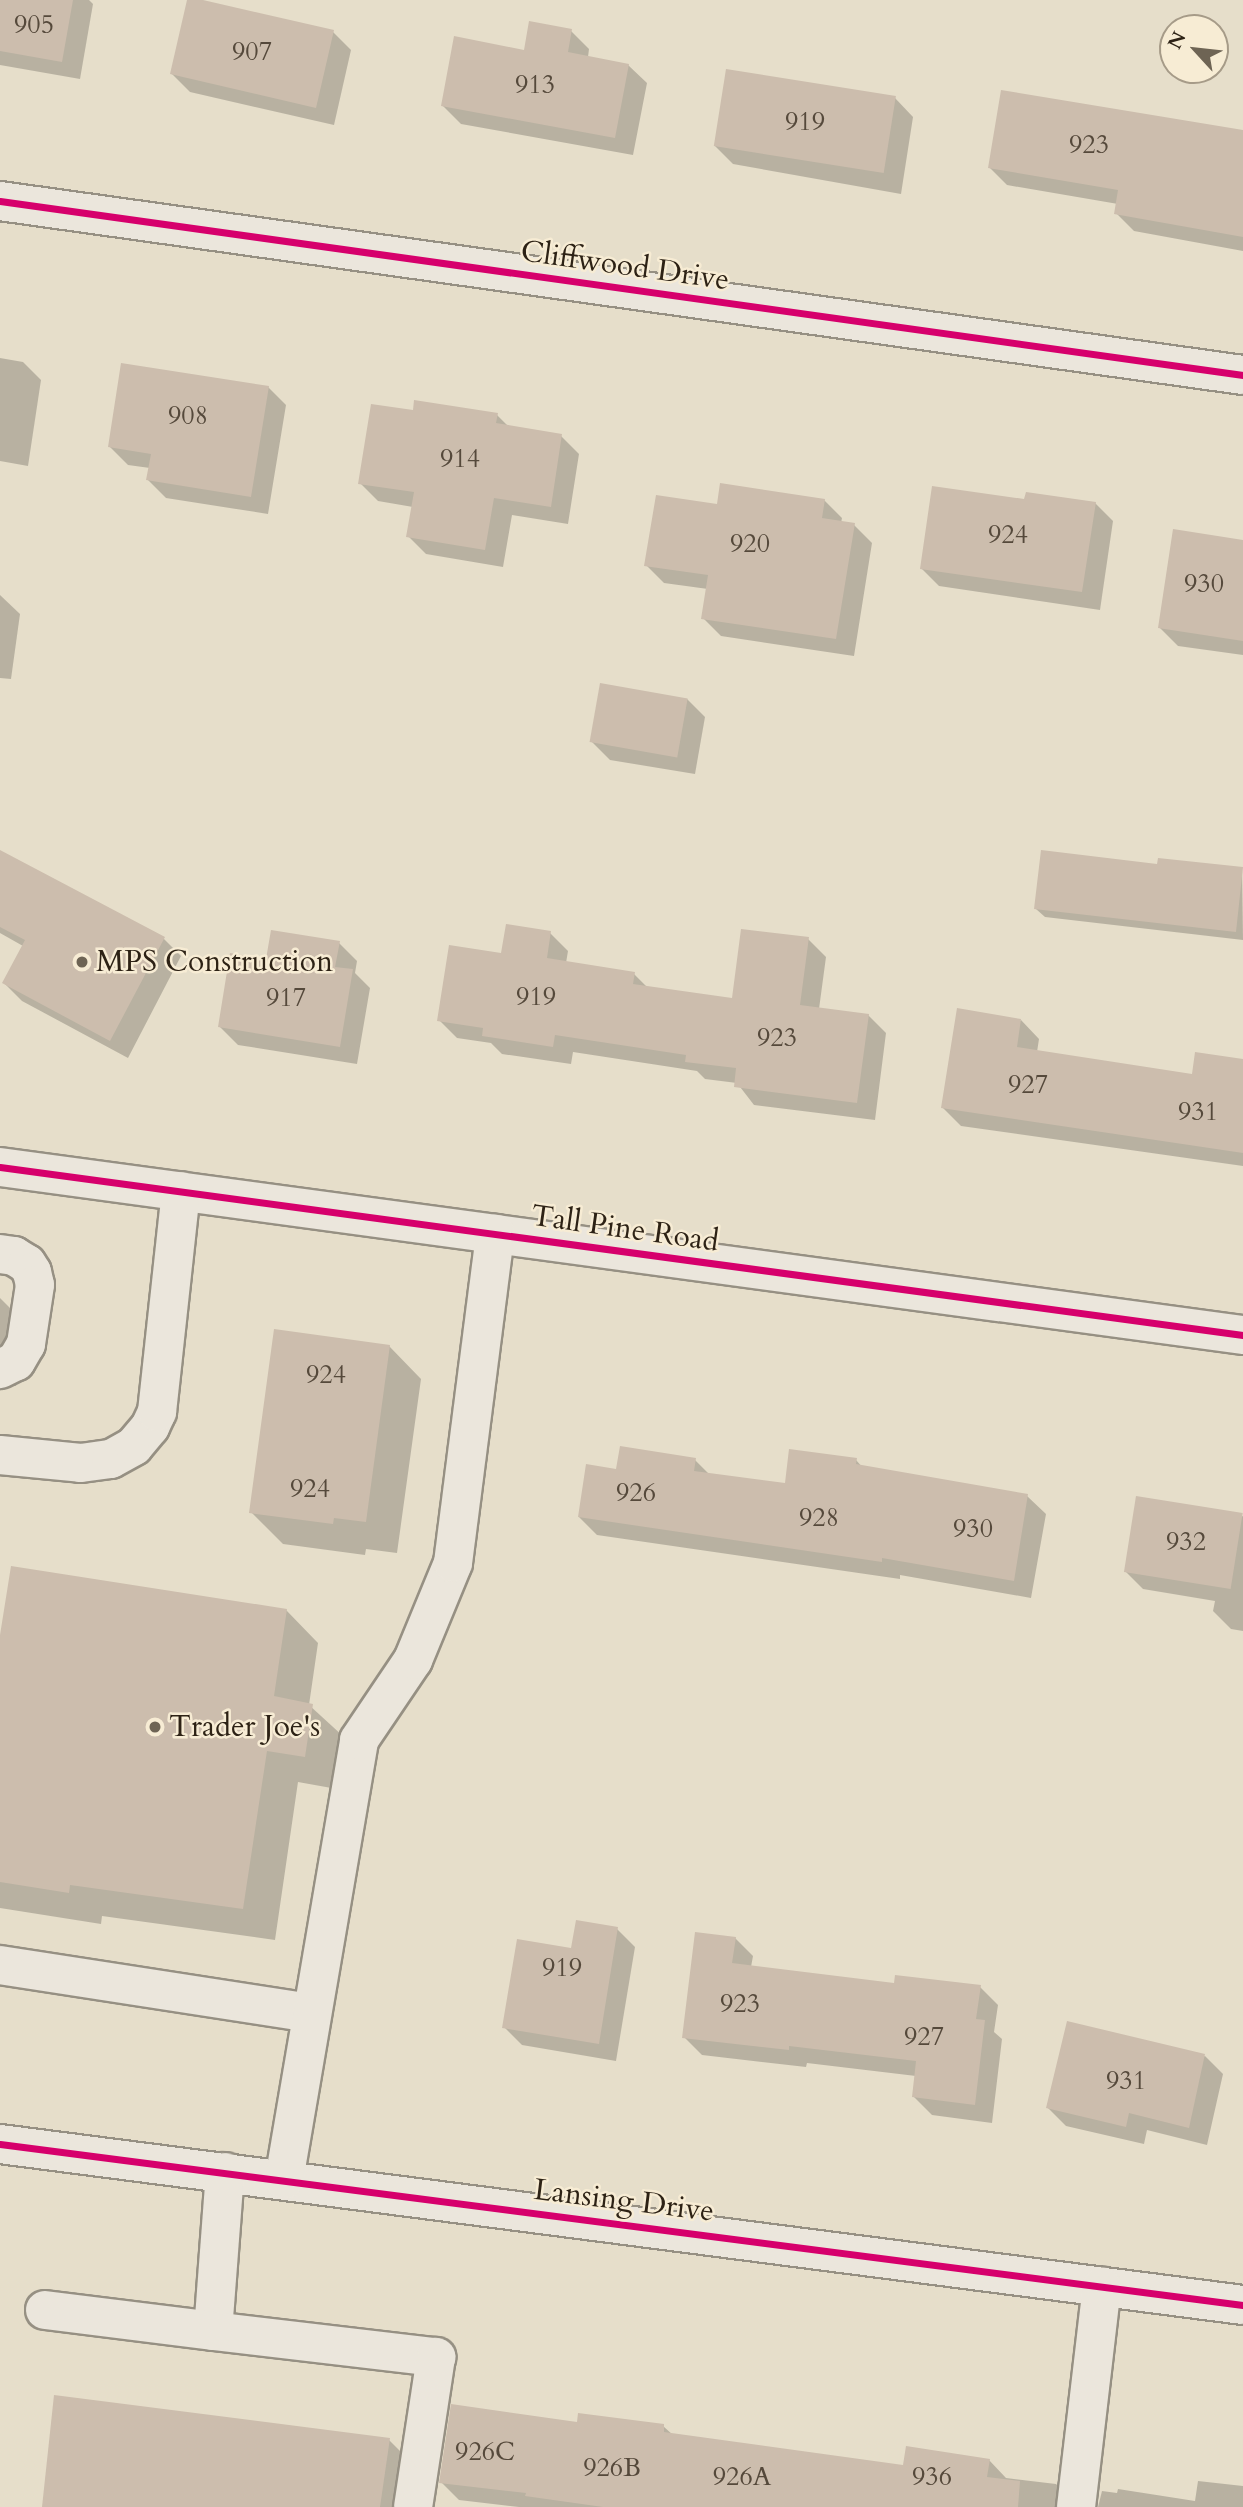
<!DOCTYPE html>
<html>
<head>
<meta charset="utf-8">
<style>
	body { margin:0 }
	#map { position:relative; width:1243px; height:2507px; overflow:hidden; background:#e6deca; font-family:Cardo,serif }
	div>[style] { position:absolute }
	.shadow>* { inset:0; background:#0003 }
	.building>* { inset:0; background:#ccbdad; transform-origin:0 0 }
	.roads { filter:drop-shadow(2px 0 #969083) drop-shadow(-2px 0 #969083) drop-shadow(0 2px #969083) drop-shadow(0 -2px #969083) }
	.minor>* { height:38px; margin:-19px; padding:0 19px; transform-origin:19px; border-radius:19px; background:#ebe6dc }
	.cycleway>* { height:7px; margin:-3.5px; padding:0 3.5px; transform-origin:3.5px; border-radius:3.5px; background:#d6006c }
	.dots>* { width:19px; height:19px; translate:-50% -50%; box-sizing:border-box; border:4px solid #f7ecd4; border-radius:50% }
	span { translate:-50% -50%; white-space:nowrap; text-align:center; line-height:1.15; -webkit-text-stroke:5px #f7ecd4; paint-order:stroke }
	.number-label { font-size:26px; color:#55493b }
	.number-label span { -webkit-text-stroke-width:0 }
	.street-label { font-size:30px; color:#2d2215 }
	.poi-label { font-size:30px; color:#2d2215 }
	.left { translate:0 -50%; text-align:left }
	.north { position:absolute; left:1159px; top:14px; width:70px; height:70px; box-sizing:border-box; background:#f7ecd4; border:2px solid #a69b88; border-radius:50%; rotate:297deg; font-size:19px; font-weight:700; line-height:28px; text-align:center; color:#2d2215 }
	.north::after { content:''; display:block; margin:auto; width:24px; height:32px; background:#6e6454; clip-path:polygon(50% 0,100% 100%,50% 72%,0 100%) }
</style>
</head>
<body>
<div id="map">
	<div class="shadow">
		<i style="clip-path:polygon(0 0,89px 0,93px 4px,80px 79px,0 65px)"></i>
		<i style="clip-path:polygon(189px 0,333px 32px,351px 50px,334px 125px,190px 92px,172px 74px)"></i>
		<i style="clip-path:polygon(571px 31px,589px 49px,588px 57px,628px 65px,647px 83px,633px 155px,461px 124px,443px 106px,525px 52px)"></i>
		<i style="clip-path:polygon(895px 98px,913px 117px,901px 194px,733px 164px,715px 146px)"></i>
		<i style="clip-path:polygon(1243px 132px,1243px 251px,1134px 231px,1116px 213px,1118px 204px,1007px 185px,989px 167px)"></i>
		<i style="clip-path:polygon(0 358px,23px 362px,41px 380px,28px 466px,0 461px)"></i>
		<i style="clip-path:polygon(268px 387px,286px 405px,268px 514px,166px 498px,148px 480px,150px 468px,128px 465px,110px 447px)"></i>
		<i style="clip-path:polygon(415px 412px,497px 415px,509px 427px,561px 436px,579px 454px,568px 524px,512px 515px,503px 567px,426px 554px,408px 536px,413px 507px,378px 501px,360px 483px)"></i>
		<i style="clip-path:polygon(824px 500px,842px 518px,841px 523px,854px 525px,872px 543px,854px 656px,721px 636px,703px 618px,708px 589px,664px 583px,646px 565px,719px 506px)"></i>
		<i style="clip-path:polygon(1025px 501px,1095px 503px,1113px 521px,1100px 610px,939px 586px,921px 568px)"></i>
		<i style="clip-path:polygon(1243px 541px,1243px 655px,1178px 646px,1160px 628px)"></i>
		<i style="clip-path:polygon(0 595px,20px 614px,11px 679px,0 678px)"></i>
		<i style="clip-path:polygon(687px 699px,705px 717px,695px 774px,610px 760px,592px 742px)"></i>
		<i style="clip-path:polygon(1159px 866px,1242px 869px,1243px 940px,1045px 917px,1036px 909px)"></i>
		<i style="clip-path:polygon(0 877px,163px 938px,181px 956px,128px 1058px,22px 1001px,4px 983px,23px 946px,0 933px)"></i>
		<i style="clip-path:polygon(550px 933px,568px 951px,566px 963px,634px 974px,648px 988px,734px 1000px,808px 939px,826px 957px,819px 1009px,868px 1015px,886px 1033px,875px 1120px,754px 1105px,737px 1083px,705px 1079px,697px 1071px,573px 1052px,571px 1064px,502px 1054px,491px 1043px,457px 1038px,439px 1020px,503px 955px)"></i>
		<i style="clip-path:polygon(339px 943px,357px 961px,355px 973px,370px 988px,357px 1064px,238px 1045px,220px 1027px,268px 961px)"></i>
		<i style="clip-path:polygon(1021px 1020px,1039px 1039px,1037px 1052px,1194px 1076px,1243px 1061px,1243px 1166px,961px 1126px,943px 1108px)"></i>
		<i style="clip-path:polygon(0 1298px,26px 1324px,16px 1386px,0 1383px)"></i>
		<i style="clip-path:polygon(389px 1346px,421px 1379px,397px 1553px,366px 1549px,365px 1555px,283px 1544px,251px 1512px)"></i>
		<i style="clip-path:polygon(695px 1460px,710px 1475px,786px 1485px,856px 1460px,863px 1468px,1027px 1496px,1046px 1514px,1031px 1598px,900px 1575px,900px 1579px,597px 1535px,579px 1517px,618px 1471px)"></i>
		<i style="clip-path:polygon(1243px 1516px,1243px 1631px,1231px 1629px,1213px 1611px,1215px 1601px,1143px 1589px,1125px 1571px)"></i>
		<i style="clip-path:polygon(286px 1610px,318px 1643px,309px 1705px,344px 1737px,337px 1789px,298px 1782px,275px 1940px,102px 1916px,101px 1924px,0 1908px,0 1646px)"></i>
		<i style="clip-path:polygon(617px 1929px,635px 1947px,616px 2061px,522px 2045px,504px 2027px,573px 1950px)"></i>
		<i style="clip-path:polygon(735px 1938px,753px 1956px,751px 1967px,895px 1985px,980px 1987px,998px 2005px,994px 2032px,1002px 2039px,992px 2123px,932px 2115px,914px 2097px,916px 2076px,807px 2063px,806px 2067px,702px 2055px,684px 2037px)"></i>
		<i style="clip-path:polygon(1205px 2056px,1223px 2074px,1207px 2145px,1147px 2130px,1144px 2144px,1066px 2126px,1048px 2108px)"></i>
		<i style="clip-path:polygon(578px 2424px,663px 2426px,673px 2435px,905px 2467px,989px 2460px,1006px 2478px,1056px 2484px,1074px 2502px,1074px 2507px,519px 2507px,459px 2500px,441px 2482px)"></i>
		<i style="clip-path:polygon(389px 2440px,421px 2472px,416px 2507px,43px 2507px)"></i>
		<i style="clip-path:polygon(1198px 2481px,1243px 2486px,1243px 2507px,1098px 2507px,1102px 2491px,1117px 2493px,1118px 2489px,1195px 2501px)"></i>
	</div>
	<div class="building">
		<i style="clip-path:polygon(0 0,73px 0,62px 62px,0 51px)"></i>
		<i style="clip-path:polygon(187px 0,203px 0,334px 30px,316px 108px,170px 74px)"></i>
		<i style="clip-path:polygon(529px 21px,572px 29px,568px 52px,629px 64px,615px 138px,441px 106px,454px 36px,524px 50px)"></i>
		<i style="left:726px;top:69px;width:172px;height:78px;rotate:9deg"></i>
		<i style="clip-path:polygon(1001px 90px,1243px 130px,1243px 237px,1114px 214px,1118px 190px,988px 168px)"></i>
		<i style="clip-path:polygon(121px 363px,269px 386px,251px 497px,146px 480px,151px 454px,108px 447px)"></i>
		<i style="clip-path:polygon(414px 400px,498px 413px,496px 423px,562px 434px,551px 507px,494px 498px,485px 550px,406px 537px,414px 492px,358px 484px,371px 404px,413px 410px)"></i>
		<i style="clip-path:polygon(720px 483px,825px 499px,822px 518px,855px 523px,836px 639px,701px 619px,708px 575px,644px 566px,656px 495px,717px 504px)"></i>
		<i style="clip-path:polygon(932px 486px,1024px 499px,1026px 492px,1096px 502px,1082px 592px,920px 569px)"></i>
		<i style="clip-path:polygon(1173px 529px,1243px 540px,1243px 641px,1158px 628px)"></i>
		<i style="left:600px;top:683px;width:89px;height:60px;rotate:10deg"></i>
		<i style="clip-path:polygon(0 850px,165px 937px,110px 1041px,2px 983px,25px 940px,0 927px)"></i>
		<i style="clip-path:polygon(1041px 850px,1157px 864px,1158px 858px,1243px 867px,1236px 932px,1034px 909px)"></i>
		<i style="clip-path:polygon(506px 924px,551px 931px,547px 958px,635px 972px,633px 984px,732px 998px,741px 929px,809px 937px,800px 1005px,869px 1014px,857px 1103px,734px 1087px,736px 1068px,685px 1062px,686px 1055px,555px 1035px,553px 1047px,482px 1036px,483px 1028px,437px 1021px,449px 945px,501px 953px)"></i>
		<i style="clip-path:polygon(271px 930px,340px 941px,335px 967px,353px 969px,340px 1047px,218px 1027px,230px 953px,266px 959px)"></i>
		<i style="clip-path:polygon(957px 1008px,1021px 1019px,1017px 1047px,1192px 1074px,1195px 1052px,1243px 1059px,1243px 1153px,941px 1108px)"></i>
		<i style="clip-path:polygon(274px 1329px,390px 1345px,366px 1522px,334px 1518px,333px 1524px,249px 1513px)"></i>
		<i style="clip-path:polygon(620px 1446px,696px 1458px,694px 1471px,785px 1483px,789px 1449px,857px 1458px,856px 1464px,1028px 1494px,1014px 1581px,882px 1558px,882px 1562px,578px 1517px,586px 1464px,616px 1469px)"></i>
		<i style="left:1136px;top:1496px;width:108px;height:77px;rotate:9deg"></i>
		<i style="clip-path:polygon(11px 1566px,287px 1609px,274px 1696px,313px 1704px,305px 1757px,267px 1751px,243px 1909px,70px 1885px,69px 1893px,0 1882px,0 1635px)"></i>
		<i style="clip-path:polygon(576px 1920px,618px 1927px,599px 2044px,502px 2028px,517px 1939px,571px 1948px)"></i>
		<i style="clip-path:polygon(695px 1932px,736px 1937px,732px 1963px,894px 1983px,895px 1975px,981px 1985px,976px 2019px,985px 2020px,975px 2105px,912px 2097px,916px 2061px,789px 2046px,789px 2050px,682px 2038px)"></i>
		<i style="clip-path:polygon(1067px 2021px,1205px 2054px,1189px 2128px,1129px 2113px,1126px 2127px,1046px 2108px)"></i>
		<i style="clip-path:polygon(54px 2395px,390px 2438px,380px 2507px,42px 2507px)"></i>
		<i style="clip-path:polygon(451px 2404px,577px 2422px,578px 2413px,664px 2424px,664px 2432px,903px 2465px,906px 2446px,990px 2459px,987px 2477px,1020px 2481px,1018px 2507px,603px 2507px,525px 2496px,526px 2493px,439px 2483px)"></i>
	</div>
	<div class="roads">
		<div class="minor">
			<i style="left:0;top:201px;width:1255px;rotate:7.97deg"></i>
			<i style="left:0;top:1167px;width:1254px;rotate:7.7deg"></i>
			<i style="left:0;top:1254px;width:14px;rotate:8deg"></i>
			<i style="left:14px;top:1256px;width:15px;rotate:32deg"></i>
			<i style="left:27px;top:1264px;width:9px;rotate:58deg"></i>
			<i style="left:32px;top:1272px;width:13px;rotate:77deg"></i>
			<i style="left:35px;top:1285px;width:60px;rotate:98.7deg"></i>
			<i style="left:26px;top:1344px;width:20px;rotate:120deg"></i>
			<i style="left:16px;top:1361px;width:18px;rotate:153deg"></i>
			<i style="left:0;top:1455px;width:81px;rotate:5.6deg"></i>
			<i style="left:81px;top:1463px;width:30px;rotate:-8deg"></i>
			<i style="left:111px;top:1459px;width:26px;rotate:-29deg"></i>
			<i style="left:134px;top:1446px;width:25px;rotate:-50deg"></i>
			<i style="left:150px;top:1427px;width:17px;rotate:-65deg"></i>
			<i style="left:157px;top:1412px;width:222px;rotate:-83.8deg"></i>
			<i style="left:0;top:1965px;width:315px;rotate:8.8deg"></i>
			<i style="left:0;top:2144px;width:1253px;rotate:7.38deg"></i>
			<i style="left:225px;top:2172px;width:159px;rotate:94.3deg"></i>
			<i style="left:213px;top:2331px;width:225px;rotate:6.7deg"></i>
			<i style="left:436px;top:2357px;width:152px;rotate:98.7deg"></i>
			<i style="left:284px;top:2180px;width:446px;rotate:-80.3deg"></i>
			<i style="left:359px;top:1740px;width:97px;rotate:-56deg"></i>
			<i style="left:413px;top:1660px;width:105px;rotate:-67.6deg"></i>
			<i style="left:453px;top:1563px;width:332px;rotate:-82.7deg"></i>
			<i style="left:45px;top:2310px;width:169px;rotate:7.1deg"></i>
			<i style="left:1076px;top:2507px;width:222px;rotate:-83.3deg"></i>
		</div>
	</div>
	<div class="cycleway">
		<i style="left:0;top:201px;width:1255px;rotate:7.97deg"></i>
		<i style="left:0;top:1167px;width:1254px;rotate:7.7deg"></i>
		<i style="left:0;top:2144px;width:1253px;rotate:7.38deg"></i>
	</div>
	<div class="dots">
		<i style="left:82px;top:962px;background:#6e6454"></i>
		<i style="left:155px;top:1727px;background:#6e6454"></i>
	</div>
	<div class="number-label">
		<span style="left:34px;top:25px">905</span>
		<span style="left:252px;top:52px">907</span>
		<span style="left:535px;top:85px">913</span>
		<span style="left:805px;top:122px">919</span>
		<span style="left:1089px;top:145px">923</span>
		<span style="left:188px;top:416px">908</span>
		<span style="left:460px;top:459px">914</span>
		<span style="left:1008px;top:535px">924</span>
		<span style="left:750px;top:544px">920</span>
		<span style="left:1204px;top:584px">930</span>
		<span style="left:536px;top:997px">919</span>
		<span style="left:286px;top:998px">917</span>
		<span style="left:777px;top:1038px">923</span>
		<span style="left:1028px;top:1085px">927</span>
		<span style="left:1198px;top:1112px">931</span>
		<span style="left:326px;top:1375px">924</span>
		<span style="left:310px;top:1489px">924</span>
		<span style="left:636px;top:1493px">926</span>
		<span style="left:819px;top:1518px">928</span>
		<span style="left:973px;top:1529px">930</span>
		<span style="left:1186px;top:1542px">932</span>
		<span style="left:562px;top:1968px">919</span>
		<span style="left:740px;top:2004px">923</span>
		<span style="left:924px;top:2037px">927</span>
		<span style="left:1126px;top:2081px">931</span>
		<span style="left:485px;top:2452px">926C</span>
		<span style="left:612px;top:2468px">926B</span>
		<span style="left:742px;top:2477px">926A</span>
		<span style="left:932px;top:2477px">936</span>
	</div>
	<div class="street-label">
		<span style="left:625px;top:266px;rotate:8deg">Cliffwood Drive</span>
		<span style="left:625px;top:1229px;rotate:8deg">Tall Pine Road</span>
		<span style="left:624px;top:2201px;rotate:7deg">Lansing Drive</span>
	</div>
	<div class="poi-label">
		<span class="left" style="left:96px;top:962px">MPS Construction</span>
		<span class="left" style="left:169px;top:1727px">Trader Joe's</span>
	</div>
	<div class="north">N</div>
</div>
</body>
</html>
